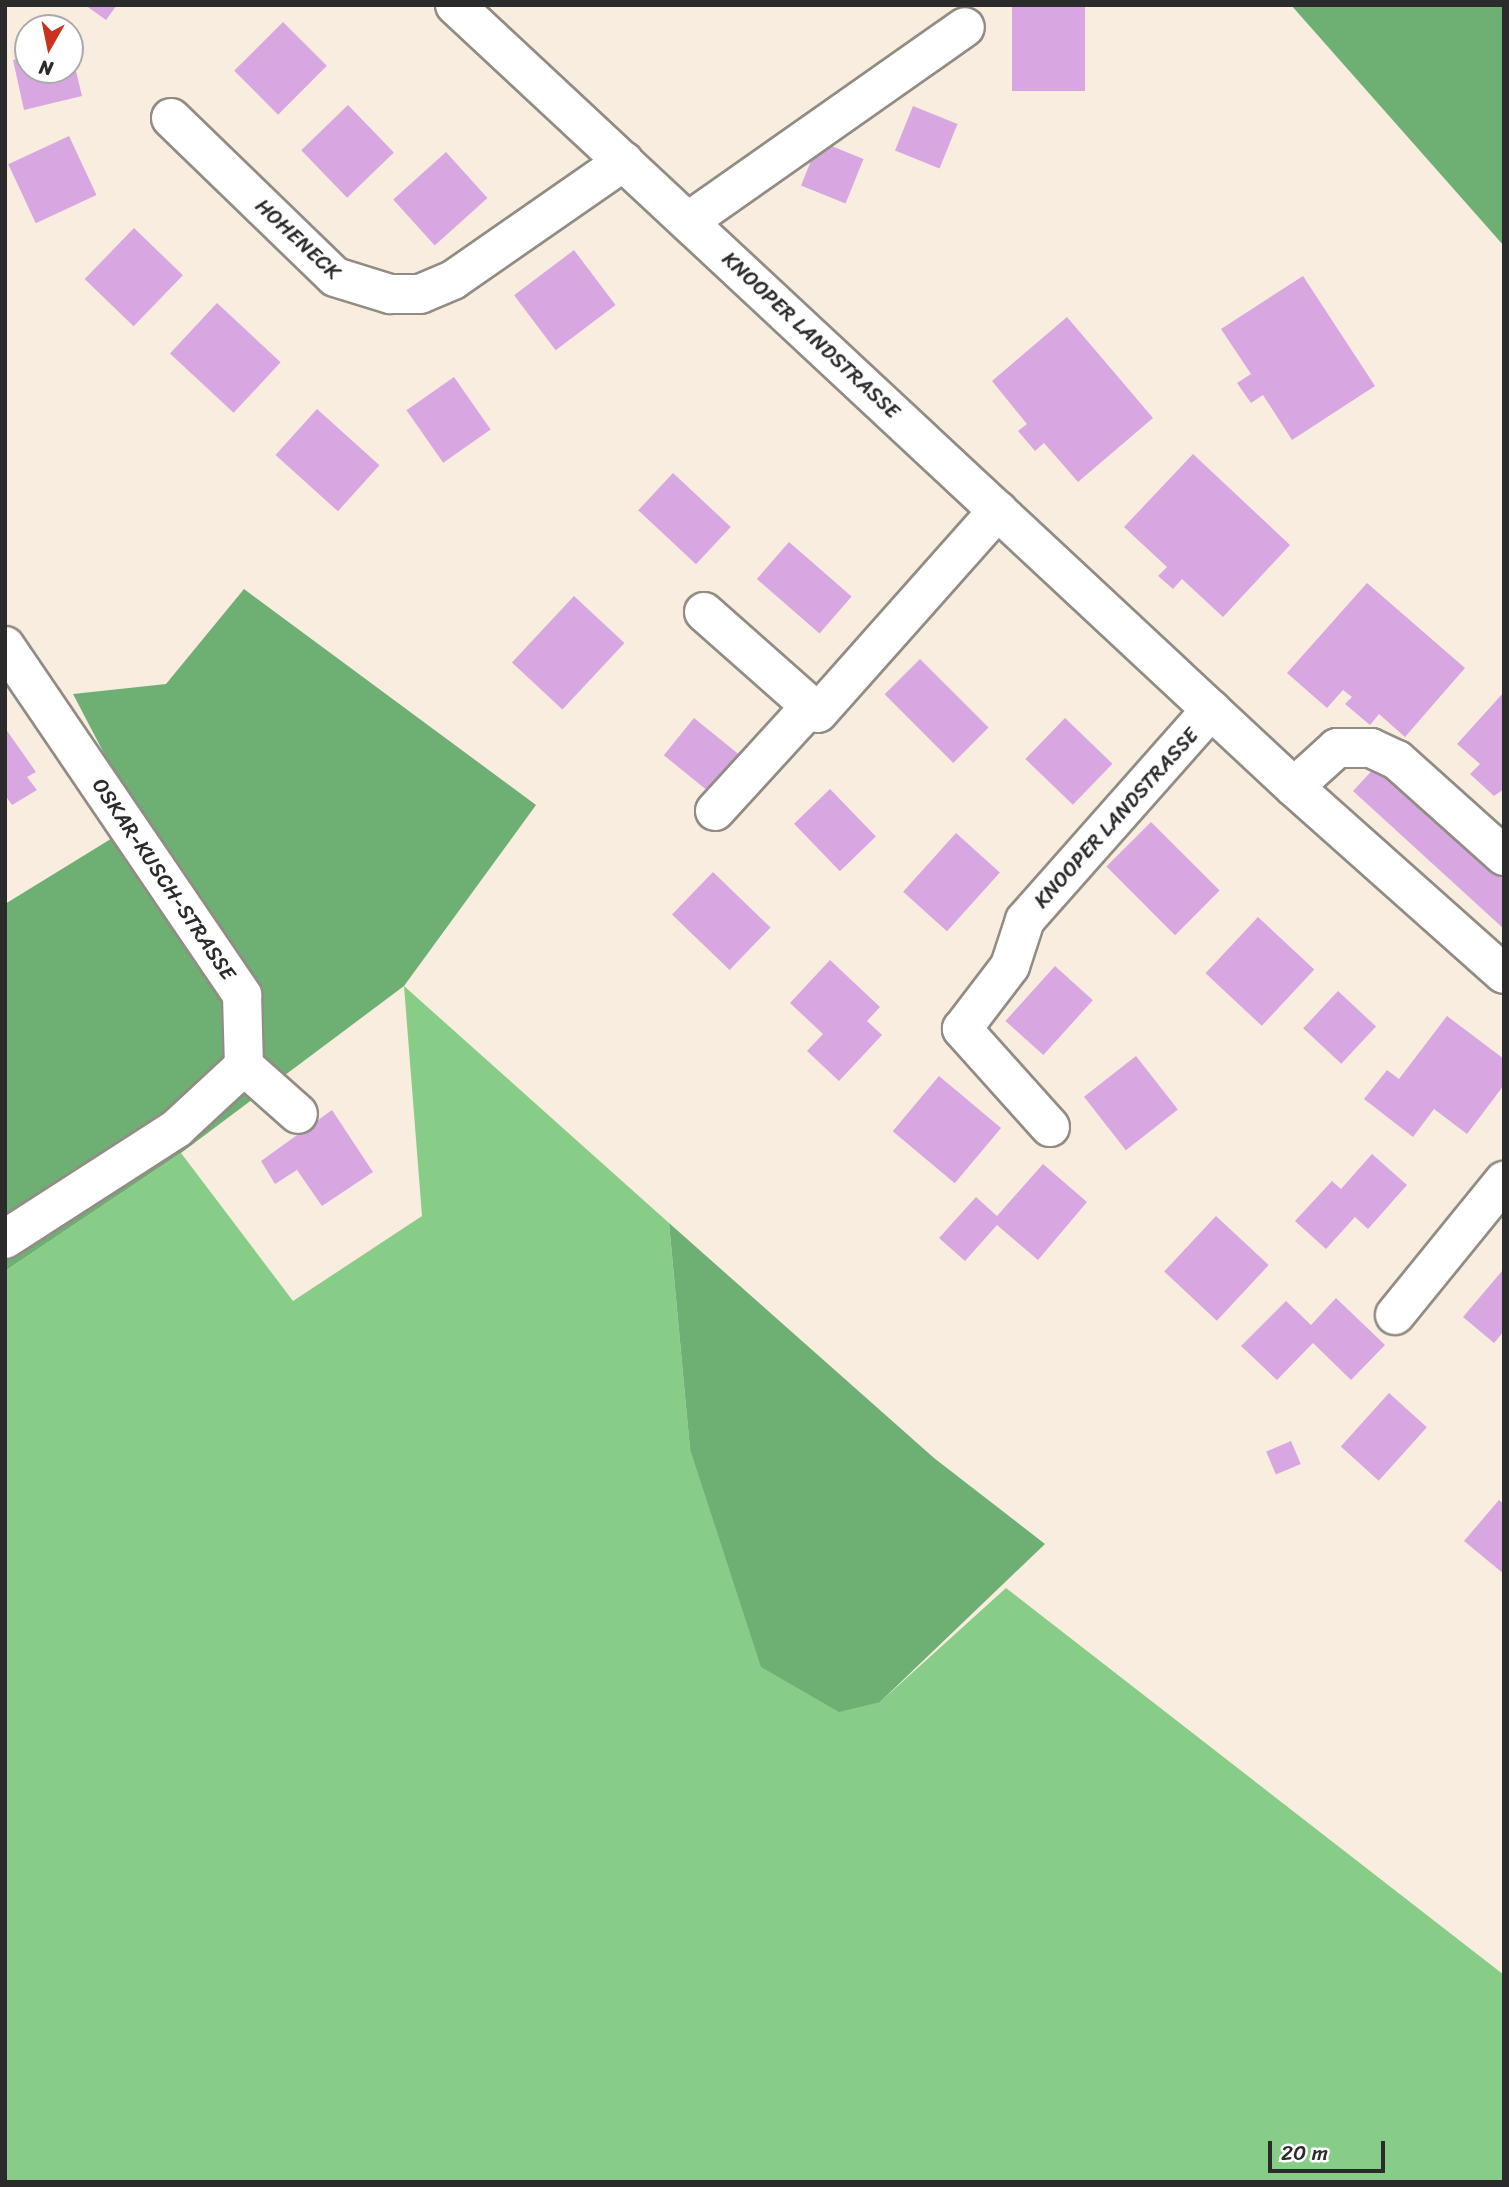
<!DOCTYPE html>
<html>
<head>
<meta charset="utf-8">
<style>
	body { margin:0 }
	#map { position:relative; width:1509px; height:2187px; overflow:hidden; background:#f9eddf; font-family:Sriracha,sans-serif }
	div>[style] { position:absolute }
	.green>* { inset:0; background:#88cd87 }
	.forest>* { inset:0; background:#6eb074 }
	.building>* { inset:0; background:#d8a7e2; transform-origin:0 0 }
	.roads { filter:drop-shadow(2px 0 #928c85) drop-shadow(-2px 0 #928c85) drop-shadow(0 2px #928c85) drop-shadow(0 -2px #928c85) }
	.minor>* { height:38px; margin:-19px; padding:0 19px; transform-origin:19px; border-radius:19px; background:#fff }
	span { translate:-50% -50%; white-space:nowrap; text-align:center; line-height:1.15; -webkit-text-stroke:6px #fff; paint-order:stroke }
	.street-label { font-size:21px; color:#2b2b2b }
	.frame { position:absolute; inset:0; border:7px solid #2b2b2b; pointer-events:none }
	.north { position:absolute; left:14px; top:14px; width:70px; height:70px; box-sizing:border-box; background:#fff; border:2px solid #aaa; border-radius:50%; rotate:189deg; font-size:19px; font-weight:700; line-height:28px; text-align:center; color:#2b2b2b }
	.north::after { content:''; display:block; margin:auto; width:24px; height:32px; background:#c8321e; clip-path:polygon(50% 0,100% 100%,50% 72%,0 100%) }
	.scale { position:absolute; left:1268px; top:2141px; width:117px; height:32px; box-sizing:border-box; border:4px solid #2b2b2b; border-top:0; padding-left:9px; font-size:21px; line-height:24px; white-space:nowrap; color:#2b2b2b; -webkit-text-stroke:5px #fff; paint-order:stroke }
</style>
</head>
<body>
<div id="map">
	<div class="green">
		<i style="clip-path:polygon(404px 986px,669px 1223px,690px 1449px,880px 1702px,1006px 1588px,1504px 1975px,1504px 2182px,5px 2182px,5px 1271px,181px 1153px,293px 1301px,422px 1216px)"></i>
	</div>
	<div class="forest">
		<i style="clip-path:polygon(1291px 5px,1504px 5px,1504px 246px)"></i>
		<i style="clip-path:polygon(244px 589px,536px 805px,404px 986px,181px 1153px,5px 1271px,5px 904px,114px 837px,131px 805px,73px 694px,166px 684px)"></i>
		<i style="clip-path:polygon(669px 1223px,934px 1458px,1045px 1544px,880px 1702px,839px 1712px,761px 1667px,690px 1449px)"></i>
	</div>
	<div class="building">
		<i style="clip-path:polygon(85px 5px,117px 5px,106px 20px)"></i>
		<i style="left:1012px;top:5px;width:73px;height:86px"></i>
		<i style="left:283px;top:22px;width:62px;height:69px;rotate:45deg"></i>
		<i style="clip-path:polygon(71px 50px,82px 96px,24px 110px,13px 60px,28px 56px,28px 70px,70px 70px)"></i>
		<i style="left:348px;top:105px;width:66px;height:65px;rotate:46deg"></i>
		<i style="left:913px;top:106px;width:48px;height:48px;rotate:22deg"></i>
		<i style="left:69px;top:136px;width:65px;height:67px;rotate:65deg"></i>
		<i style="left:819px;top:141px;width:48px;height:48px;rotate:22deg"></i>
		<i style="left:446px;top:152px;width:62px;height:71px;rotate:48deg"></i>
		<i style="left:134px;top:228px;width:68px;height:71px;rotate:44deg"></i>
		<i style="left:574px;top:250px;width:69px;height:75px;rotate:53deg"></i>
		<i style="clip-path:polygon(1303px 276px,1375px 386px,1292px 440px,1263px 395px,1251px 403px,1237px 383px,1251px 374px,1221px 329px)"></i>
		<i style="left:217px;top:303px;width:87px;height:69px;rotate:43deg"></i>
		<i style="clip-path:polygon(1067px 317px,1153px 418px,1078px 482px,1044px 443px,1035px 451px,1018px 431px,1027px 424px,992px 381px)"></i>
		<i style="left:454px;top:377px;width:64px;height:58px;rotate:55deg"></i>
		<i style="left:317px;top:409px;width:84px;height:62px;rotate:42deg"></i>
		<i style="clip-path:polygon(1193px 454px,1290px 545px,1223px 617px,1182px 579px,1173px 589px,1158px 576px,1167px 567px,1124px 527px)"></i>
		<i style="left:673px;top:473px;width:79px;height:51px;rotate:43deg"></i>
		<i style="left:789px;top:542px;width:83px;height:49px;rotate:41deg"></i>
		<i style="clip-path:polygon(1367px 583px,1465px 668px,1405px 737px,1379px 714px,1370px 725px,1345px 704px,1352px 697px,1343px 690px,1327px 708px,1287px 673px)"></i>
		<i style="left:574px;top:596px;width:69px;height:91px;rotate:43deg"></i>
		<i style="left:920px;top:659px;width:97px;height:50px;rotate:45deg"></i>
		<i style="clip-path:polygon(1504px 692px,1504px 789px,1494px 796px,1470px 774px,1480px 764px,1457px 744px)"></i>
		<i style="left:694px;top:718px;width:58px;height:48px;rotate:39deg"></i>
		<i style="left:1065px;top:718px;width:66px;height:57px;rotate:44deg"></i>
		<i style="clip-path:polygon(5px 728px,36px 772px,27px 777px,37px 790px,12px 805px,5px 795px)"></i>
		<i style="clip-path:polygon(1378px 764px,1504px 880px,1504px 929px,1353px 791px)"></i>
		<i style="left:830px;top:789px;width:66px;height:50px;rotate:46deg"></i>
		<i style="left:1151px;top:822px;width:97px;height:63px;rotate:45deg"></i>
		<i style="left:956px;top:833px;width:59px;height:79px;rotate:42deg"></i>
		<i style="left:713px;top:872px;width:80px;height:59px;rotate:44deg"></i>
		<i style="left:1258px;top:917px;width:77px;height:77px;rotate:43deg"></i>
		<i style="clip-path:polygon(830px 960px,880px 1007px,867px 1021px,882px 1035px,839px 1081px,807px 1051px,823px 1034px,790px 1003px)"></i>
		<i style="left:1055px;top:966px;width:51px;height:74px;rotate:42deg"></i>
		<i style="left:1338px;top:991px;width:52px;height:51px;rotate:43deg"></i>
		<i style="clip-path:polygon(1447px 1016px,1504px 1059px,1504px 1085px,1467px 1134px,1434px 1109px,1413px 1137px,1364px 1099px,1387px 1070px,1399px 1079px)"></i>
		<i style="left:1136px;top:1056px;width:68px;height:66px;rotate:52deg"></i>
		<i style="left:939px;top:1076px;width:81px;height:72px;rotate:40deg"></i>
		<i style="clip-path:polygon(332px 1110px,373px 1172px,322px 1206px,297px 1170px,275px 1184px,261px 1161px)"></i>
		<i style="clip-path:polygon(1372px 1154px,1407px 1185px,1368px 1229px,1355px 1217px,1326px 1249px,1295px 1221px,1332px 1181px,1341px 1189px)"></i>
		<i style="clip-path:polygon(1043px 1164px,1087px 1202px,1038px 1260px,997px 1225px,965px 1261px,939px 1238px,976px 1197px,997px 1216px)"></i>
		<i style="left:1216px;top:1216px;width:72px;height:76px;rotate:43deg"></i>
		<i style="clip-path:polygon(1502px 1271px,1504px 1331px,1494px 1343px,1463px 1317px)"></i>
		<i style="clip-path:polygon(1336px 1298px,1385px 1345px,1351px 1380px,1313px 1343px,1277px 1380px,1241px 1346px,1286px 1301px,1311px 1325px)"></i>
		<i style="left:1389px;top:1393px;width:51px;height:72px;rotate:42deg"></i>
		<i style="left:1291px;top:1441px;width:25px;height:27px;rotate:67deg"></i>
		<i style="clip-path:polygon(1499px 1500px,1504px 1504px,1504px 1574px,1464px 1541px)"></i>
	</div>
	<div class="roads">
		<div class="minor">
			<i style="left:455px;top:5px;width:1147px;rotate:42.99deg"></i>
			<i style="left:1294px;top:787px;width:281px;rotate:41.7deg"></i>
			<i style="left:171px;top:118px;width:228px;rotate:44.1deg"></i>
			<i style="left:335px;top:277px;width:58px;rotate:17.2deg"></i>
			<i style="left:390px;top:294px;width:30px"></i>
			<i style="left:420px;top:294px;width:36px;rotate:-23deg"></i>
			<i style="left:453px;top:280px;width:208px;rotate:-34.8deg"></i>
			<i style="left:689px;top:221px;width:337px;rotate:-35.1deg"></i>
			<i style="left:704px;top:612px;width:152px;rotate:41.5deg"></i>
			<i style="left:818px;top:713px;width:271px;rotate:-48.4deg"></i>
			<i style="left:5px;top:646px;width:422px;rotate:55.8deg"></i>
			<i style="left:242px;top:995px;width:71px;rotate:88.4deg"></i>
			<i style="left:244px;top:1066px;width:72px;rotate:41.6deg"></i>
			<i style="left:1294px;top:787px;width:58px;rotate:-42.2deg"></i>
			<i style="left:1337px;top:748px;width:34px"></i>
			<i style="left:1371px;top:748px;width:29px;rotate:25deg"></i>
			<i style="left:1397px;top:760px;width:144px;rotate:41.9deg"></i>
			<i style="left:715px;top:811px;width:142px;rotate:-47.6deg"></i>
			<i style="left:1050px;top:1127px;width:132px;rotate:-131.9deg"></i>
			<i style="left:962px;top:1029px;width:79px;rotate:-52.7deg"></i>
			<i style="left:1010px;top:966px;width:48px;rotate:-71.9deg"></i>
			<i style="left:1025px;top:920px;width:281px;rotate:-48.5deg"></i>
			<i style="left:5px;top:1239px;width:205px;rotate:-32.8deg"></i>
			<i style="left:177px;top:1128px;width:91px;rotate:-42.8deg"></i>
			<i style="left:1395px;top:1315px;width:173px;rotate:-50.9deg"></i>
		</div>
	</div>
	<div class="street-label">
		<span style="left:298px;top:239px;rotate:43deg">HOHENECK</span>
		<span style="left:811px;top:335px;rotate:43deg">KNOOPER LANDSTRASSE</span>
		<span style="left:1116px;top:818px;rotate:-48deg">KNOOPER LANDSTRASSE</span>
		<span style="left:164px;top:879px;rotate:56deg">OSKAR-KUSCH-STRASSE</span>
	</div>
	<div class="frame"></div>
	<div class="north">N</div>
	<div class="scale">20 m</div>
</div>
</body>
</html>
